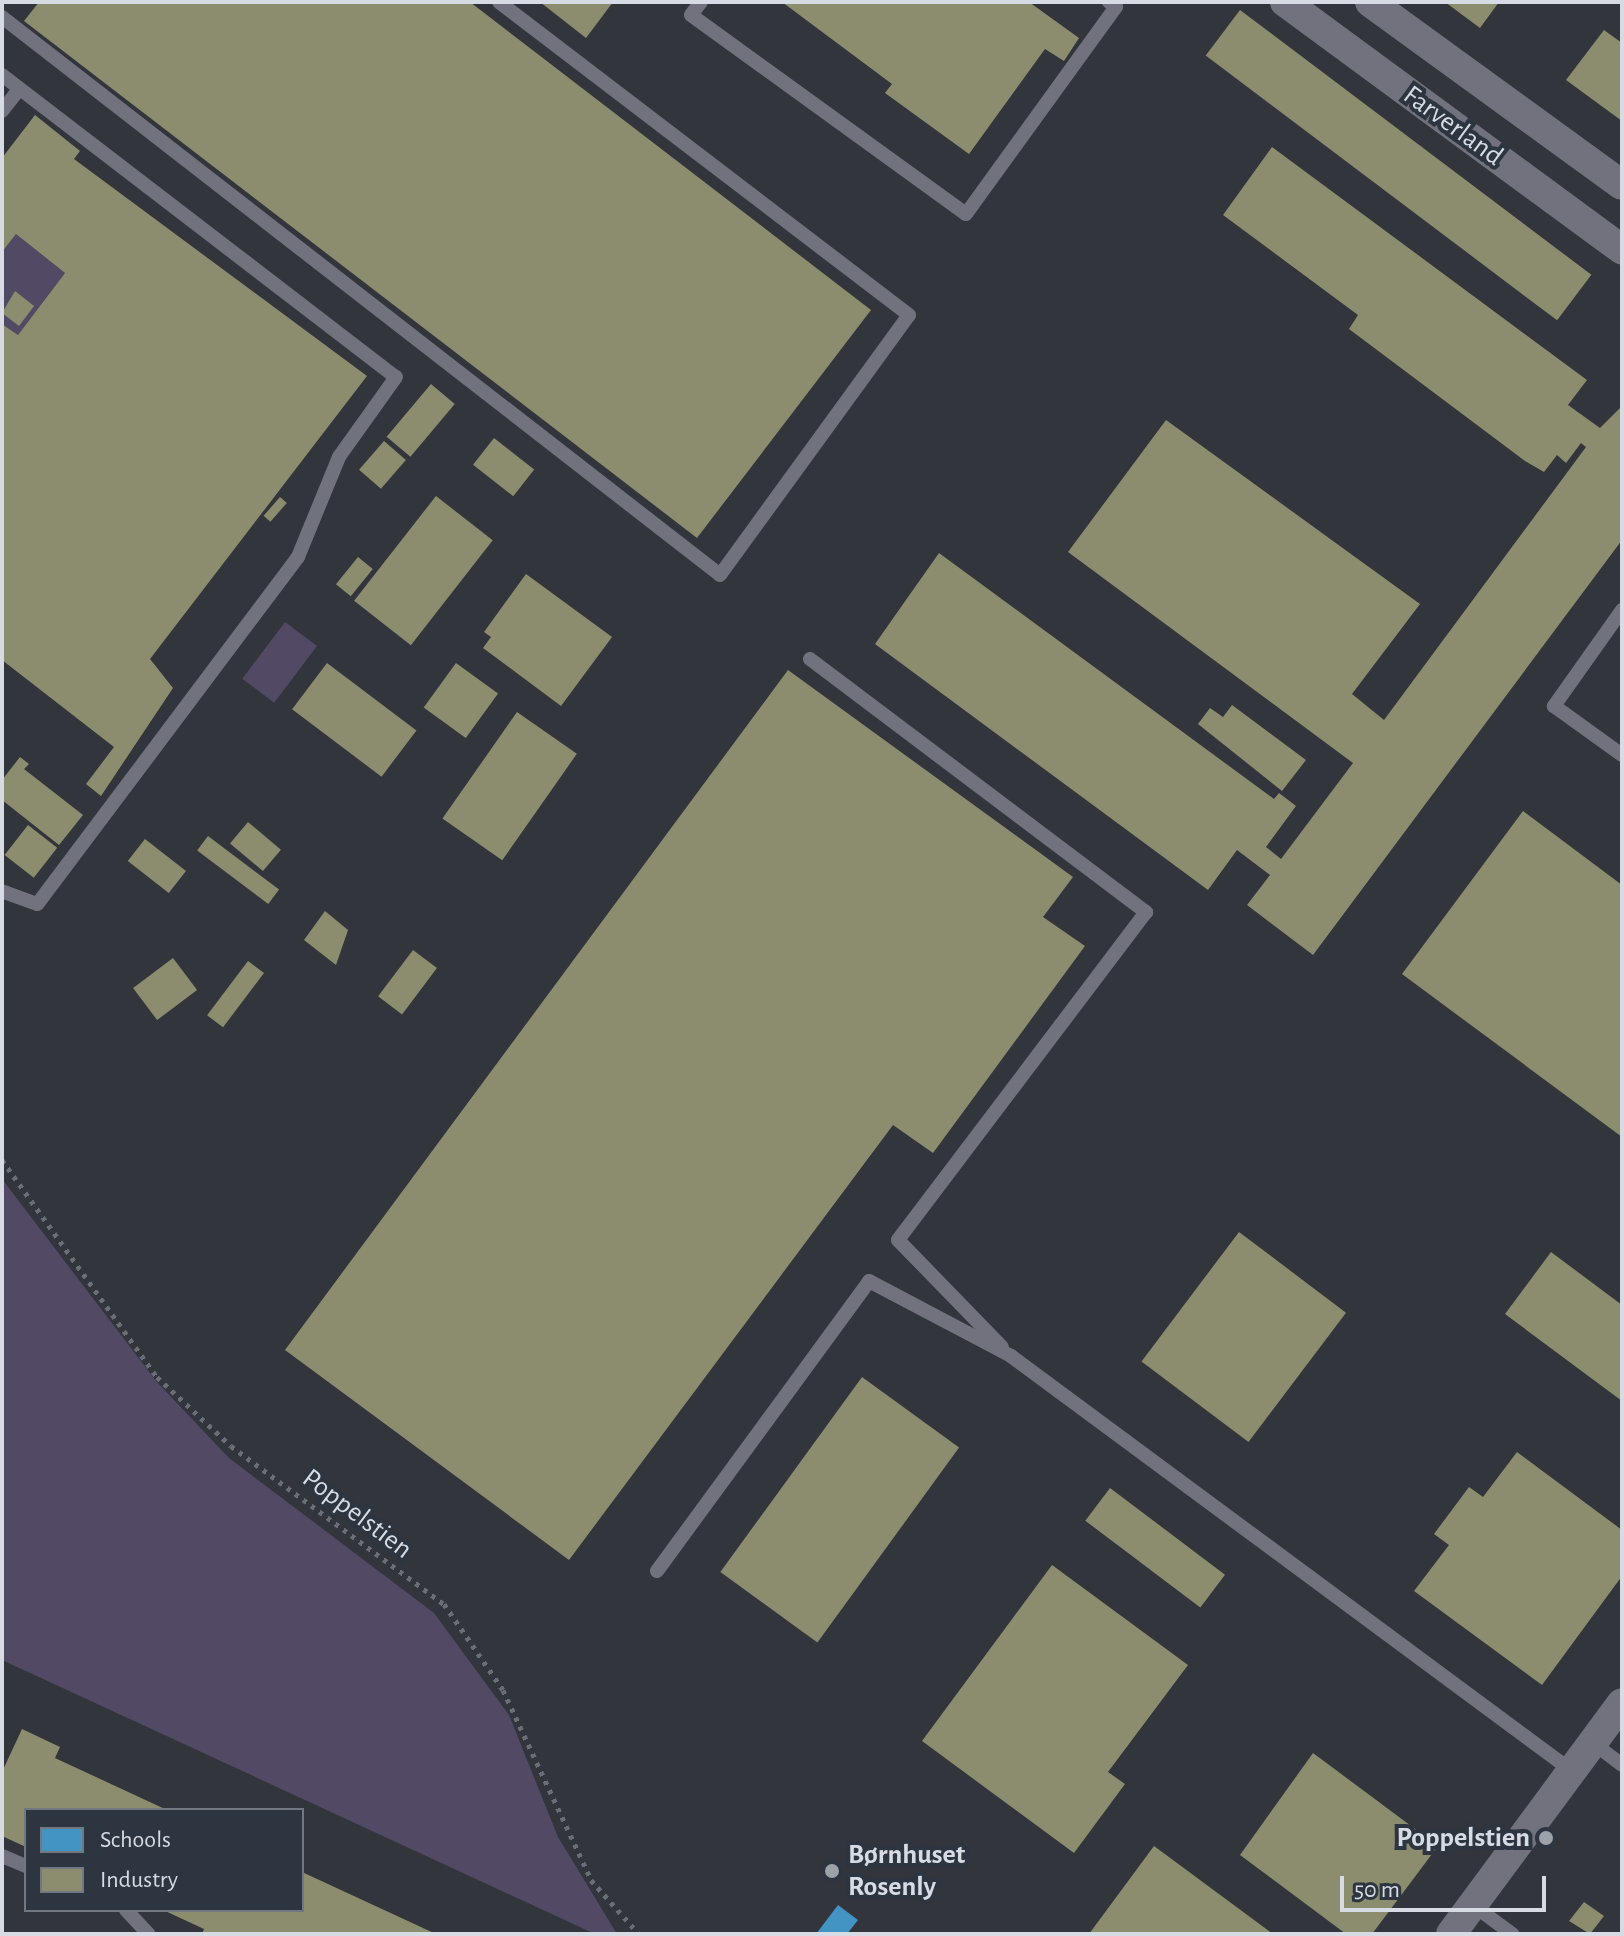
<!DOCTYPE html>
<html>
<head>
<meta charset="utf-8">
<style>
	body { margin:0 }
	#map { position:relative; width:1624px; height:1936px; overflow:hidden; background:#32363c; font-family:"Alegreya Sans",sans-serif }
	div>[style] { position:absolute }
	.green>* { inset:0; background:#524965; transform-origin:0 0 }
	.schools>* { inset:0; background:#4393c3 }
	.industry>* { inset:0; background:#8c8c6e; transform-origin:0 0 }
	.path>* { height:5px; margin-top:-2.5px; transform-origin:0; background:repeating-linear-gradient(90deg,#6b6d77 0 4px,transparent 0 10px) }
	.lane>* { height:14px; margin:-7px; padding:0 7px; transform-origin:7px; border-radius:7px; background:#71727e }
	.street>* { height:30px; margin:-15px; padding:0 15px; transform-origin:15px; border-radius:15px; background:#71727e }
	.dots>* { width:22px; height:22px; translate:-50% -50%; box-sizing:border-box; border:4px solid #2d3541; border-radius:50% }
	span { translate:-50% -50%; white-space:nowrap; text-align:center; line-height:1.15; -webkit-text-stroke:8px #2d3541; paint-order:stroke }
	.street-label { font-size:28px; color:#d7dce4 }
	.poi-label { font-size:28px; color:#d7dce4; font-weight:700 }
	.right { translate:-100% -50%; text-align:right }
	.left { translate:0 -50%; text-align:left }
	.frame { position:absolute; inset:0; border:4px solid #d7dce4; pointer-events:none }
	.legend { position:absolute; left:24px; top:1808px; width:280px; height:104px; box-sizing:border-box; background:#2d3541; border:2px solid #717882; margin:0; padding:10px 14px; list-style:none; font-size:24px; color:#d7dce4 }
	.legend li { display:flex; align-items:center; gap:16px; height:40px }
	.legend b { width:40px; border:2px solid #717882 }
	.scale { position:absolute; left:1340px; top:1876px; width:206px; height:36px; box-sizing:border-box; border:4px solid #d7dce4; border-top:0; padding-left:10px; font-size:24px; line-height:28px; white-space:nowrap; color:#d7dce4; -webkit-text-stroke:6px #2d3541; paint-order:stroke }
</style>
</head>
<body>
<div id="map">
	<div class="green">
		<i style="clip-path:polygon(16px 234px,65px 273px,18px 335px,2px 324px,2px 252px)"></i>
		<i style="left:285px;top:622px;width:40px;height:71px;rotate:37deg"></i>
		<i style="clip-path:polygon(2px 1179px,156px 1381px,229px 1458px,434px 1613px,509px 1715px,558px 1837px,617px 1934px,595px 1934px,2px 1660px)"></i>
	</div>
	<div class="schools">
		<i style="clip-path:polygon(838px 1905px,858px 1920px,847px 1934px,816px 1934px)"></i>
	</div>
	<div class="industry">
		<i style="clip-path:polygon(39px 2px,470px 2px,871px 310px,697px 538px,24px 21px)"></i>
		<i style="clip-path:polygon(540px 2px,613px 2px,586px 38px)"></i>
		<i style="clip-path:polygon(782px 2px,1029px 2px,1079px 38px,1064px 61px,1045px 49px,969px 154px,885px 93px,892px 84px)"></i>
		<i style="clip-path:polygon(1445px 2px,1499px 2px,1480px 28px)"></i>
		<i style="left:1240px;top:10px;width:440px;height:57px;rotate:37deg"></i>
		<i style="clip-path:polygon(1604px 30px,1622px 43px,1622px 121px,1566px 80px)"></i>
		<i style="clip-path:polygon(35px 115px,80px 151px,74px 159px,367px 376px,150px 659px,173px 688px,101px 796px,86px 784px,114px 747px,2px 660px,2px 324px,18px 335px,65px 273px,16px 234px,2px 252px,2px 158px)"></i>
		<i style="clip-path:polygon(1272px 147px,1587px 380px,1568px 405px,1600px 428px,1622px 406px,1622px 540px,1313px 955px,1247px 905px,1270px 875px,1237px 850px,1208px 890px,875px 644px,939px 553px,1274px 799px,1279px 793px,1296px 806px,1266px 847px,1281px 859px,1353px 763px,1068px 552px,1166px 420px,1420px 604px,1352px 694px,1384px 720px,1586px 447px,1581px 443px,1566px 463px,1557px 455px,1544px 472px,1525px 461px,1349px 329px,1358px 315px,1223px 215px)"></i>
		<i style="clip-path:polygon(15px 291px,34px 306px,19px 326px,2px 313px)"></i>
		<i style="left:431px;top:384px;width:31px;height:69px;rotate:40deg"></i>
		<i style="left:494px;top:438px;width:51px;height:34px;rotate:38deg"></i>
		<i style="left:384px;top:441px;width:29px;height:38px;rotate:41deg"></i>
		<i style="left:436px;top:496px;width:72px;height:133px;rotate:38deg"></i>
		<i style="left:280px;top:497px;width:9px;height:25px;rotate:41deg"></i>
		<i style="left:358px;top:557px;width:19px;height:35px;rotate:39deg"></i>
		<i style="clip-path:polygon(526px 574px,612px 637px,561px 706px,483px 648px,491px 637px,484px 632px)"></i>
		<i style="left:327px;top:663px;width:112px;height:58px;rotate:37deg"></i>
		<i style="left:456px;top:663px;width:52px;height:55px;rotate:36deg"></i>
		<i style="clip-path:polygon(788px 670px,1073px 877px,1043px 917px,1085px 946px,933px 1153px,893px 1125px,569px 1560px,285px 1350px)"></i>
		<i style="clip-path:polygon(1232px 705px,1306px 760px,1282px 791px,1198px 724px,1210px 708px,1223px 717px)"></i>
		<i style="left:517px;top:712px;width:73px;height:130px;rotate:35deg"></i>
		<i style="clip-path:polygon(20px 757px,29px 764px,24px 769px,83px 815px,59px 845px,2px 800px,2px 780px)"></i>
		<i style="clip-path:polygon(1523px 811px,1622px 885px,1622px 1137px,1402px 974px)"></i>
		<i style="left:248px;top:822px;width:43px;height:28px;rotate:40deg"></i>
		<i style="left:28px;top:825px;width:37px;height:38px;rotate:38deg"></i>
		<i style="left:208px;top:836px;width:89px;height:18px;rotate:37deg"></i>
		<i style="left:145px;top:839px;width:52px;height:28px;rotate:38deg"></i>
		<i style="clip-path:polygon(325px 911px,348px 930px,336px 965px,304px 940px)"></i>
		<i style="left:413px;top:950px;width:30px;height:58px;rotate:37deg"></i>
		<i style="left:173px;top:958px;width:40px;height:50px;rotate:53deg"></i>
		<i style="left:248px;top:961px;width:20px;height:68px;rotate:37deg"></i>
		<i style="left:1239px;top:1232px;width:134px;height:162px;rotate:37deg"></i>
		<i style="clip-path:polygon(1551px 1252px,1622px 1305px,1622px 1401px,1505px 1314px)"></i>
		<i style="left:862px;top:1377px;width:120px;height:241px;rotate:36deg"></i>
		<i style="clip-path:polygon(1517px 1452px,1622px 1530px,1622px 1576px,1542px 1685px,1414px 1591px,1449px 1545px,1434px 1534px,1469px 1487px,1483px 1497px)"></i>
		<i style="left:1110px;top:1488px;width:144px;height:41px;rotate:37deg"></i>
		<i style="clip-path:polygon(1052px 1565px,1188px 1665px,1108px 1772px,1125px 1784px,1074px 1853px,922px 1741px)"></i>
		<i style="clip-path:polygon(22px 1729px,60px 1747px,55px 1758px,167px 1810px,26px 1810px,26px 1847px,2px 1836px,2px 1772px)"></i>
		<i style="clip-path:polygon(1313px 1753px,1438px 1846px,1372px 1934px,1346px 1934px,1240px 1855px)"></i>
		<i style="clip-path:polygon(1154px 1846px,1273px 1934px,1089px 1934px)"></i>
		<i style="clip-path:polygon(302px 1872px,436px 1934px,202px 1934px,204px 1929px,163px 1910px,302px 1910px)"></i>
		<i style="clip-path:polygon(1584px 1902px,1604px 1916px,1590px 1934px,1569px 1921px)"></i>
	</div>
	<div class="path">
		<i style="left:2px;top:1160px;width:267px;rotate:54.5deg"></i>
		<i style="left:157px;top:1377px;width:101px;rotate:43deg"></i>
		<i style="left:231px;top:1446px;width:265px;rotate:36.6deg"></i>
		<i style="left:444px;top:1604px;width:104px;rotate:55.5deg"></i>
		<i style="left:503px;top:1690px;width:209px;rotate:65.1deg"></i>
		<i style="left:591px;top:1880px;width:72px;rotate:48.4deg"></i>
	</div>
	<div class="lane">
		<i style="left:701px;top:2px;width:16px;rotate:128deg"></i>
		<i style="left:691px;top:15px;width:339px;rotate:35.9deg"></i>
		<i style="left:966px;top:214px;width:256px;rotate:-54.1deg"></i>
		<i style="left:1116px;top:7px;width:9px;rotate:-144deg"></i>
		<i style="left:2px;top:17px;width:909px;rotate:37.85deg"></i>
		<i style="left:720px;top:575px;width:321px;rotate:-54deg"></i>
		<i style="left:909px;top:315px;width:516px;rotate:-142.64deg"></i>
		<i style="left:2px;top:75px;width:496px;rotate:37.5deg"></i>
		<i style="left:396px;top:377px;width:98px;rotate:125.5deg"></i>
		<i style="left:339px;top:457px;width:108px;rotate:112.3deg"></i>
		<i style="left:298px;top:557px;width:434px;rotate:126.9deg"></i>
		<i style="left:37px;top:904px;width:37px;rotate:-160deg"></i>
		<i style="left:2px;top:111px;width:28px;rotate:-52deg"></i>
		<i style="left:1622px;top:610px;width:118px;rotate:125.3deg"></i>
		<i style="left:1554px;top:706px;width:84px;rotate:35.8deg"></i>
		<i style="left:810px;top:659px;width:421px;rotate:37deg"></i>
		<i style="left:1146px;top:912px;width:411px;rotate:127.1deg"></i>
		<i style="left:898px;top:1240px;width:149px;rotate:45.8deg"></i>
		<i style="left:657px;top:1571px;width:359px;rotate:-53.8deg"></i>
		<i style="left:869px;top:1281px;width:161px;rotate:27.8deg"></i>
		<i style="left:1011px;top:1356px;width:698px;rotate:36.49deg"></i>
		<i style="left:1593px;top:1743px;width:36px;rotate:37deg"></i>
		<i style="left:2px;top:1856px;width:26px;rotate:23deg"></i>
		<i style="left:1473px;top:1905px;width:49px;rotate:36.6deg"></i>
		<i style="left:126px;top:1910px;width:33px;rotate:47deg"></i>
	</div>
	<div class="street">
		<i style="left:1285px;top:2px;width:418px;rotate:36.3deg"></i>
		<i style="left:1370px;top:2px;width:311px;rotate:36deg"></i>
		<i style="left:1451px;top:1934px;width:287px;rotate:-53.5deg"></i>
	</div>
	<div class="dots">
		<i style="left:1546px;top:1838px;background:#9da2a9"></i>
		<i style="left:832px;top:1871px;background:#9da2a9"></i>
	</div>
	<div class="street-label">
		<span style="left:1453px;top:126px;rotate:36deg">Farverland</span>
		<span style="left:357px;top:1514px;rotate:37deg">Poppelstien</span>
	</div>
	<div class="poi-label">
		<span class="right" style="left:1530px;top:1838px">Poppelstien</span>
		<span class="left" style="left:848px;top:1871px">Børnhuset<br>Rosenly</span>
	</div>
	<div class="frame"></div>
	<ul class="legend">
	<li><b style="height:22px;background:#4393c3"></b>Schools</li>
	<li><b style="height:22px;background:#8c8c6e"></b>Industry</li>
	</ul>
	<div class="scale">50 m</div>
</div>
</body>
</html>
